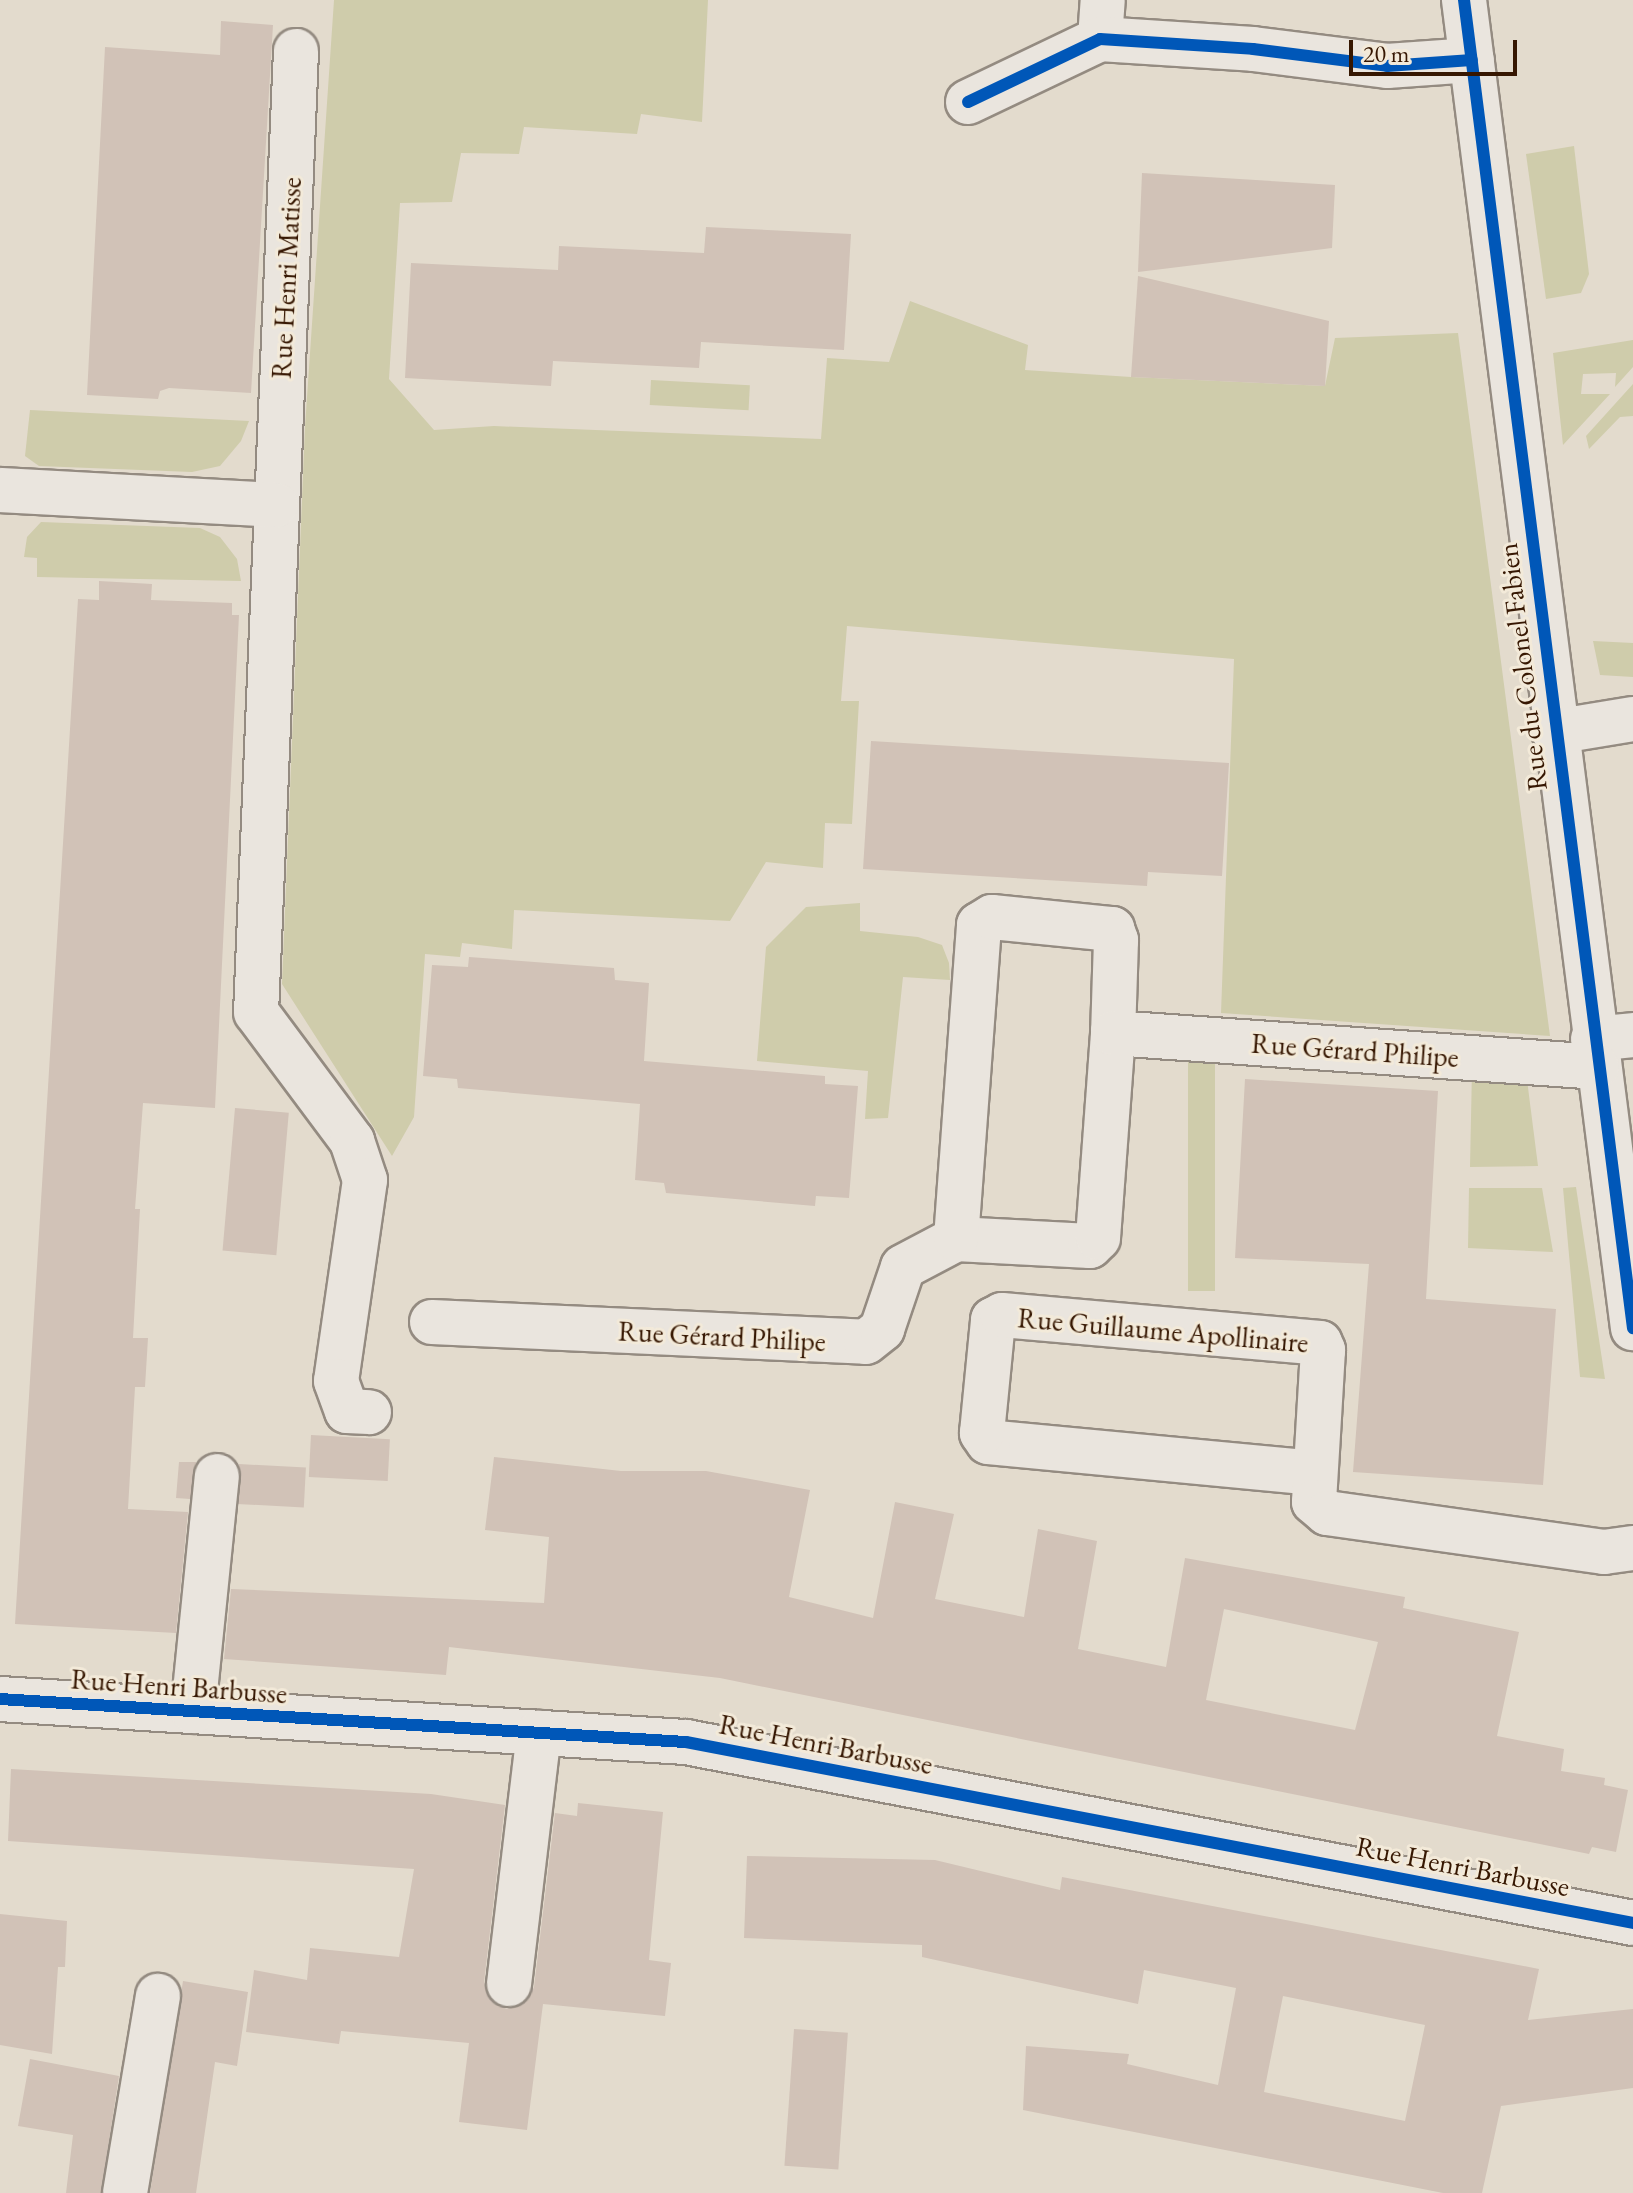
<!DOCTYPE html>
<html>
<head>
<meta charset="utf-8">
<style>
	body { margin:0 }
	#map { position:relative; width:1633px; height:2193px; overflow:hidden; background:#e3dbcd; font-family:"EB Garamond",serif }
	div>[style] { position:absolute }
	.green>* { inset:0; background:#cfccab; transform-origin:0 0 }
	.building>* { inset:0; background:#d1c2b7; transform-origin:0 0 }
	.roads { filter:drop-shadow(2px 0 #948b81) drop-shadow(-2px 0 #948b81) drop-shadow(0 2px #948b81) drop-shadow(0 -2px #948b81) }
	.minor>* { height:44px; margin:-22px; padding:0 22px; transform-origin:22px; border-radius:22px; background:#eae5de }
	.cycleway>* { height:12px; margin:-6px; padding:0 6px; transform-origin:6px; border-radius:6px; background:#0057b8 }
	span { translate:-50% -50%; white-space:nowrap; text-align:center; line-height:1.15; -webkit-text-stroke:6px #f3ead9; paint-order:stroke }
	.street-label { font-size:28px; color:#361702 }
	.scale { position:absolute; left:1349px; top:40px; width:168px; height:36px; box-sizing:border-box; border:4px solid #361702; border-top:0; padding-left:10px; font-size:24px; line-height:28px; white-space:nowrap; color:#361702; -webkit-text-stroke:6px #f3ead9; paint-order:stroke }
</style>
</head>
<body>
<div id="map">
	<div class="green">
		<i style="clip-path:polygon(334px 0,708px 0,702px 122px,641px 114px,637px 134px,524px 127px,519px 154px,461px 153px,452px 202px,400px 203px,389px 379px,434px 430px,494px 426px,821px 439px,827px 358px,889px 362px,910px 301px,1028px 345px,1025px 370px,1131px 377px,1325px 386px,1335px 338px,1458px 333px,1550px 1036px,1221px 1013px,1234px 659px,847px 626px,841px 701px,859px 701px,852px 824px,825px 823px,823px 868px,766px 862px,730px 921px,514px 910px,512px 949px,462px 943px,460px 957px,425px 954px,414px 1117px,392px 1156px,282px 984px,305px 427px)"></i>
		<i style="clip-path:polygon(1574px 146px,1589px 274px,1581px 293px,1546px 299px,1526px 154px)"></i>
		<i style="clip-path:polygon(1633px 340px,1633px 367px,1615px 387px,1616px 373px,1583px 374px,1581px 394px,1610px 394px,1563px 445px,1553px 353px)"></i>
		<i style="left:651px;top:380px;width:99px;height:25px;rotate:3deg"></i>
		<i style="clip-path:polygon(1633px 384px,1633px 416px,1620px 417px,1589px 449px,1586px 436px)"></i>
		<i style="clip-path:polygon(30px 410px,249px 421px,241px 441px,220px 466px,192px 472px,39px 466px,25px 456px)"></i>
		<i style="clip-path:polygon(41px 522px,200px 528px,220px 537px,237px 559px,241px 581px,37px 577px,37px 558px,24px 557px,27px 537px)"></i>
		<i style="clip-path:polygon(1593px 641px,1633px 643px,1633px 677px,1600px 675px)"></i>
		<i style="clip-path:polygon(860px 903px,860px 931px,918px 937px,942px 945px,949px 963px,950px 980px,903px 977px,888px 1118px,865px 1119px,868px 1071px,757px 1061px,766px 947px,806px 907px)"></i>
		<i style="left:1188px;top:1053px;width:27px;height:238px"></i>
		<i style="clip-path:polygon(1472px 1069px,1526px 1072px,1538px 1166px,1470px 1167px)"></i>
		<i style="clip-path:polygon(1576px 1187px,1605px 1379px,1580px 1377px,1563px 1188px)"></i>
		<i style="clip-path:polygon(1469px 1188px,1542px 1188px,1553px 1252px,1468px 1248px)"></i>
	</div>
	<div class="building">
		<i style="clip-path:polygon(221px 21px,273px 25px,251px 393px,169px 388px,160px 391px,158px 399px,87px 395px,105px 47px,220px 55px)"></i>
		<i style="clip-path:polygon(1142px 173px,1335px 185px,1332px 248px,1138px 272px)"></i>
		<i style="clip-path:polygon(706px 227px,851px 234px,844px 350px,701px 342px,699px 368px,553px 361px,551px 386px,405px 378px,411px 263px,558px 270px,559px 246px,704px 253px)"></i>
		<i style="clip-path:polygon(1138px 276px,1329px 321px,1325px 386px,1131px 377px)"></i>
		<i style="clip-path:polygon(99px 581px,152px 584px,151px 600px,232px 603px,232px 615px,239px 615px,215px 1108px,143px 1103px,135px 1209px,140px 1209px,133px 1338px,148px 1338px,145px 1387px,135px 1387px,128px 1509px,188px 1512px,176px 1633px,15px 1624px,78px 599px,99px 600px)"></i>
		<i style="clip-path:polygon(871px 741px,1229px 763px,1222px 876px,1148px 872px,1147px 886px,863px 869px)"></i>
		<i style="clip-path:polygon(469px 957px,614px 968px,615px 980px,649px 983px,644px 1061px,825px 1076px,825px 1084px,858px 1086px,849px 1198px,816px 1196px,815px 1206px,666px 1193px,664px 1183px,635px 1180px,640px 1104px,458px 1088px,457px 1079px,423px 1076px,432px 965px,468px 967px)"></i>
		<i style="clip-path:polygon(1245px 1079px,1438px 1091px,1426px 1299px,1556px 1309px,1543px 1485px,1353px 1472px,1369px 1264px,1235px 1258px)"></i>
		<i style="left:235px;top:1108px;width:54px;height:143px;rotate:5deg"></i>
		<i style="left:311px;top:1435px;width:79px;height:42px;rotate:3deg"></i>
		<i style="clip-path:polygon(evenodd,494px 1457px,621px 1471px,706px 1471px,810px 1490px,789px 1597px,873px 1618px,895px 1502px,954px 1514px,935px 1599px,1024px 1617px,1038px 1529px,1097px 1541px,1078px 1649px,1166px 1667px,1185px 1558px,1405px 1597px,1403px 1608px,1519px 1632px,1497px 1736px,1564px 1749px,1561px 1771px,1605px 1778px,1604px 1785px,1628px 1790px,1616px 1852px,1592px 1847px,1589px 1854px,720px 1678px,449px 1647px,446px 1675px,224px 1659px,231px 1589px,544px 1603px,549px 1537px,485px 1530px,494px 1457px,1224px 1609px,1378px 1642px,1355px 1730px,1206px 1700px,1224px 1609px)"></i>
		<i style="clip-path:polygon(179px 1462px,196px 1462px,190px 1499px,176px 1498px)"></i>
		<i style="left:239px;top:1464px;width:67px;height:40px;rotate:3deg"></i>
		<i style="clip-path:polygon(11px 1769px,431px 1794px,505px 1805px,484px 1982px,493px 2003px,507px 2009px,528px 2000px,534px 1987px,555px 1813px,577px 1816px,578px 1803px,663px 1812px,649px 1960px,671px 1963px,665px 2016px,543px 2004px,527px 2130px,459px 2122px,469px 2043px,341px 2031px,339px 2044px,246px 2032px,254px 1970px,307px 1980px,310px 1948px,399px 1957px,414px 1869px,8px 1841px)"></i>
		<i style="clip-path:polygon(evenodd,747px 1856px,935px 1860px,1060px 1890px,1062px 1877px,1539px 1969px,1528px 2020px,1633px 2009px,1633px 2088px,1501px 2106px,1482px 2193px,1443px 2193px,1023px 2110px,1026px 2046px,1129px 2054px,1127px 2064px,1218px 2085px,1236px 1988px,1144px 1970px,1138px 2004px,922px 1957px,922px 1945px,744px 1938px,747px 1856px,1283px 1996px,1425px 2025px,1405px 2121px,1264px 2092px,1283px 1996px)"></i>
		<i style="clip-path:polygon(0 1914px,67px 1921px,65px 1967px,58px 1967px,52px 2054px,0 2045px)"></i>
		<i style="clip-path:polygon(183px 1981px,248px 1992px,237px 2066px,215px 2062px,196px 2193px,150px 2193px)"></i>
		<i style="left:794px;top:2029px;width:54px;height:137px;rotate:4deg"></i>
		<i style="clip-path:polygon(30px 2059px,119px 2076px,101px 2193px,66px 2193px,73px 2135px,18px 2126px)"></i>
	</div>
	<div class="roads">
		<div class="minor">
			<i style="left:1464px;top:0;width:1339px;rotate:82.75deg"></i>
			<i style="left:1100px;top:39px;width:39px;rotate:-86deg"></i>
			<i style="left:296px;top:51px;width:962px;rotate:92.38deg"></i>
			<i style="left:256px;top:1012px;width:161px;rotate:53.3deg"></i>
			<i style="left:352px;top:1141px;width:41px;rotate:71.6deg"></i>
			<i style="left:365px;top:1180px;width:203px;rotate:98.2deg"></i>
			<i style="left:336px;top:1381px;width:32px;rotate:70deg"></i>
			<i style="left:347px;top:1411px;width:22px;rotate:3deg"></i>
			<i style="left:968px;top:102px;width:146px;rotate:-25.5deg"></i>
			<i style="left:1100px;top:39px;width:153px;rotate:3.7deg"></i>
			<i style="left:1253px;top:49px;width:135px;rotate:7.2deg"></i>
			<i style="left:1387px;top:66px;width:85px;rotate:-4deg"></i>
			<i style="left:0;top:490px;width:276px;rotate:3.1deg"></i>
			<i style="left:1554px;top:732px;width:80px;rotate:-9.3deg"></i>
			<i style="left:1593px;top:1039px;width:40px;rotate:-5.7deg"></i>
			<i style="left:956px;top:1239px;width:134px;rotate:3deg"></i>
			<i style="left:1090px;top:1246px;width:11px;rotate:-45deg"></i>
			<i style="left:1098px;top:1238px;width:206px;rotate:-85.8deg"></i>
			<i style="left:432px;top:1322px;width:434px;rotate:2.6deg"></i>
			<i style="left:866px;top:1342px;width:21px;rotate:-39deg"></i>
			<i style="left:882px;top:1329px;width:65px;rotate:-71.3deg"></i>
			<i style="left:903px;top:1267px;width:60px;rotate:-27.8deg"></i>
			<i style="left:956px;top:1239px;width:315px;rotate:-85.8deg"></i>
			<i style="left:979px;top:925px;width:15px;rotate:-32deg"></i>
			<i style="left:992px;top:917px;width:121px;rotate:5.7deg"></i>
			<i style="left:1112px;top:929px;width:12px;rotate:70deg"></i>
			<i style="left:1116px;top:940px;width:93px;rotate:91.8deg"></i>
			<i style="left:1113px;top:1033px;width:485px;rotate:4deg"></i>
			<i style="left:1315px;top:1473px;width:328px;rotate:-174.6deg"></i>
			<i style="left:988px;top:1442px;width:11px;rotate:-124deg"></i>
			<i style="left:982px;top:1433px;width:114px;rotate:-84.4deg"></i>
			<i style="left:993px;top:1320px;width:10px;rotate:-29deg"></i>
			<i style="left:1002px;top:1315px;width:319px;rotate:5deg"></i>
			<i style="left:1320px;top:1343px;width:8px;rotate:67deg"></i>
			<i style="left:1323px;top:1350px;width:152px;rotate:93.4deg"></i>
			<i style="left:1314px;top:1502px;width:17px;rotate:40deg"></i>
			<i style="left:1327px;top:1513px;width:280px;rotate:8deg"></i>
			<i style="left:1604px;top:1552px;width:29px;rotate:-8deg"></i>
			<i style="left:0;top:1699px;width:687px;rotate:3.59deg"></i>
			<i style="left:686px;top:1742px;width:964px;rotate:10.82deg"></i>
			<i style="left:193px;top:1711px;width:236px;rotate:-84.2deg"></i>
			<i style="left:509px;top:1984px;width:253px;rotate:-83.2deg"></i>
			<i style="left:125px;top:2193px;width:200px;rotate:-80.5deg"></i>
		</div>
	</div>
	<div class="cycleway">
		<i style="left:1464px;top:0;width:1339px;rotate:82.75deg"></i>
		<i style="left:968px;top:102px;width:146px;rotate:-25.5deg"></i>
		<i style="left:1100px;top:39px;width:153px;rotate:3.7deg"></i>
		<i style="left:1253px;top:49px;width:135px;rotate:7.2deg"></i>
		<i style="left:1387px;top:66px;width:85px;rotate:-4deg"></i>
		<i style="left:0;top:1699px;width:687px;rotate:3.59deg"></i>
		<i style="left:686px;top:1742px;width:964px;rotate:10.82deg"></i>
	</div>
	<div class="street-label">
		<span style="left:286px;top:278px;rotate:-87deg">Rue Henri Matisse</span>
		<span style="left:1522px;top:667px;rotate:-97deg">Rue du Colonel Fabien</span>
		<span style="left:1355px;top:1050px;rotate:4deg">Rue Gérard Philipe</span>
		<span style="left:1163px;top:1330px;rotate:5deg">Rue Guillaume Apollinaire</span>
		<span style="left:722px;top:1336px;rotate:3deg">Rue Gérard Philipe</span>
		<span style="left:179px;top:1686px;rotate:4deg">Rue Henri Barbusse</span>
		<span style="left:826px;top:1744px;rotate:11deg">Rue Henri Barbusse</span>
		<span style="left:1463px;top:1866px;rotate:11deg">Rue Henri Barbusse</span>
	</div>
	<div class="scale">20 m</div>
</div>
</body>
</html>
